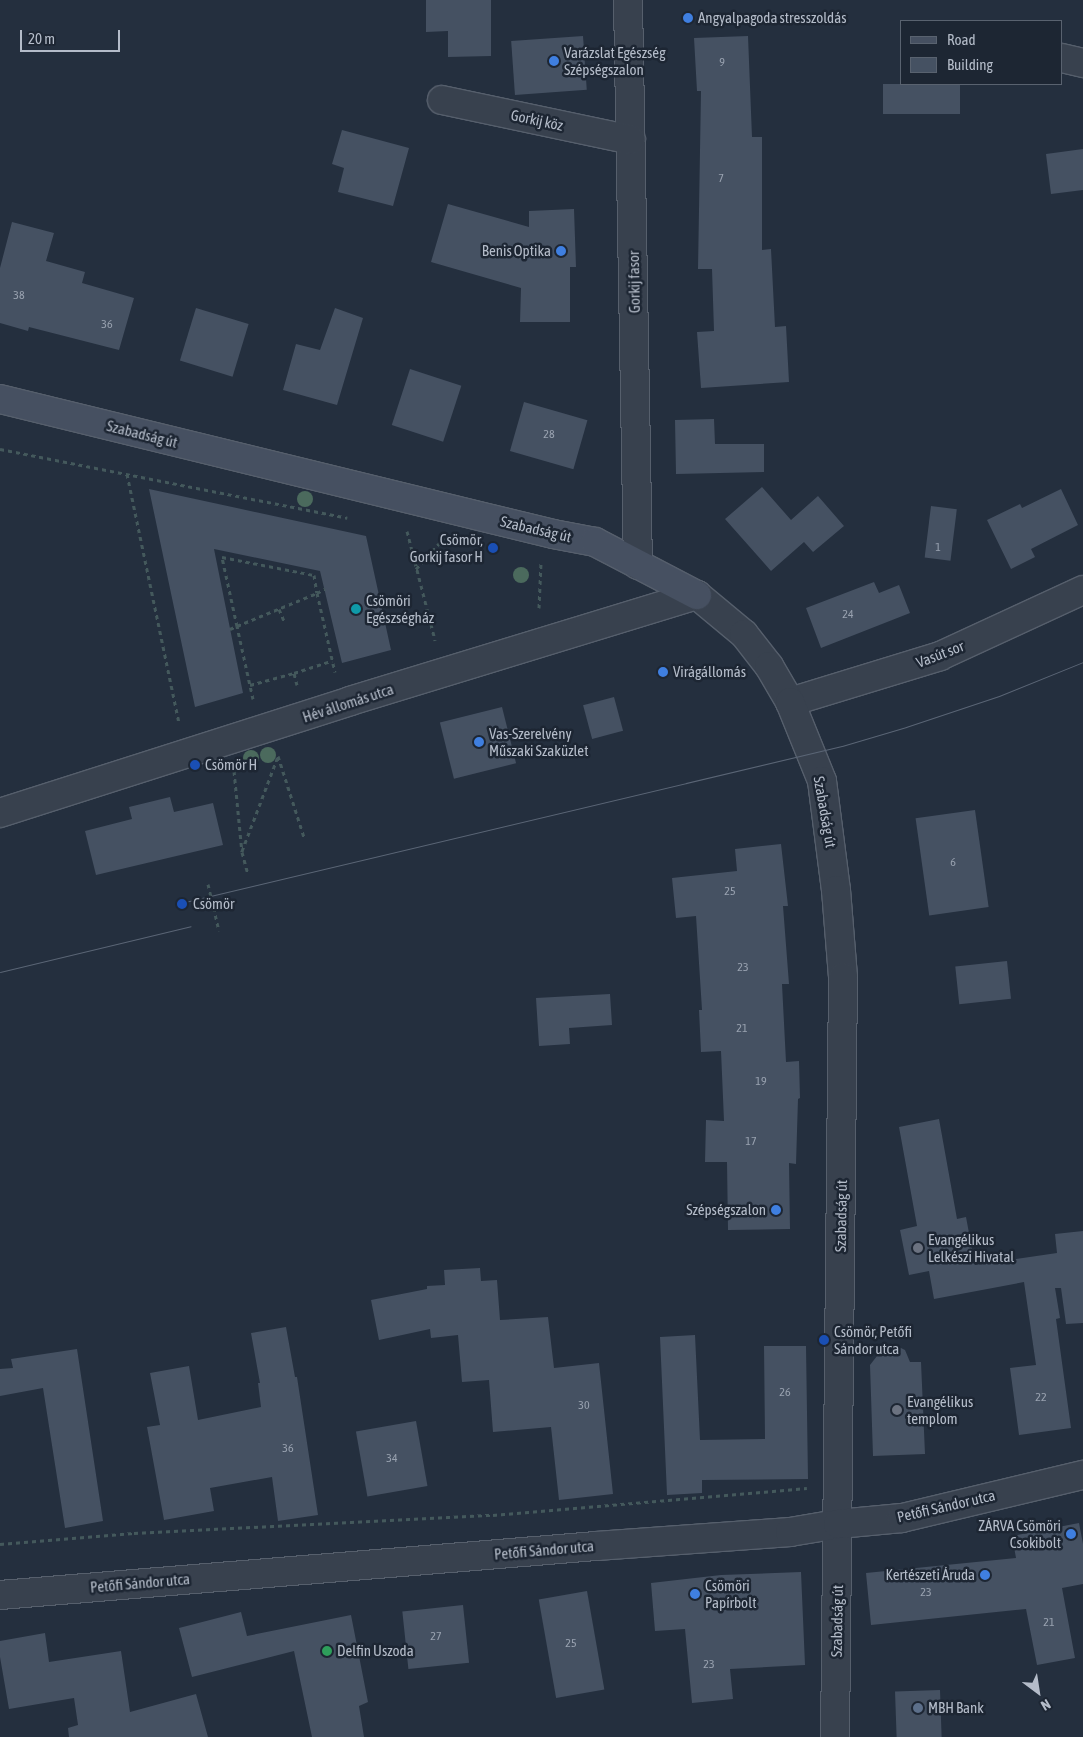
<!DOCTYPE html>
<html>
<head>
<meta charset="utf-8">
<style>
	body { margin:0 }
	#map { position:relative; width:1083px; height:1737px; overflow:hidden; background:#242f3e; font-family:"Asap Condensed",sans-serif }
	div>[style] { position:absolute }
	.building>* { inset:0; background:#455162; transform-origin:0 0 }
	.path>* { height:3px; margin-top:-1.5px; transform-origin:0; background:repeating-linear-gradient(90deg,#44595c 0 4px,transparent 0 8px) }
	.roads { filter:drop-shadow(1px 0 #565f6c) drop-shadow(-1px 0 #565f6c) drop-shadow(0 1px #565f6c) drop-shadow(0 -1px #565f6c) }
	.street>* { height:28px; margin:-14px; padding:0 14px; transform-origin:14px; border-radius:14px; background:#38414e }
	.secondary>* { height:28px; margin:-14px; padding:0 14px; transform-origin:14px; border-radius:14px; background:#465061 }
	.tram>* { height:1px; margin:-0.5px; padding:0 0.5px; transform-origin:0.5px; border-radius:0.5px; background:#5a6575 }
	.trees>* { width:16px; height:16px; margin:-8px; border-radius:50%; background:#4b6a5d }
	.dots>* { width:14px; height:14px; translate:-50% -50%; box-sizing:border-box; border:2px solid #1d2633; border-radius:50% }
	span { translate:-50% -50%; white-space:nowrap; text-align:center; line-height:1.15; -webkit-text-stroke:5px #1d2633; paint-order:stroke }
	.number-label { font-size:12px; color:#98a1af }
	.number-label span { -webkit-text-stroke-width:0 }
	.poi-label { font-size:15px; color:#b4bcc9 }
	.left { translate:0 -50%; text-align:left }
	.right { translate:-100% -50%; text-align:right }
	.street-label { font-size:15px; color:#b4bcc9 }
	.legend { position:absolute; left:900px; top:20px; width:162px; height:65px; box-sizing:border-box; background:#1d2633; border:1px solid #59626f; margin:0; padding:6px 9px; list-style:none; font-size:15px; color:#b4bcc9 }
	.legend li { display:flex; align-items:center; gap:10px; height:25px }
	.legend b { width:25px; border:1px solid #59626f }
	.north { position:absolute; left:1013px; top:1667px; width:50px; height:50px; -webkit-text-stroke:4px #1d2633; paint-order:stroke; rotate:149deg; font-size:14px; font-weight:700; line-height:20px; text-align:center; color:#b4bcc9 }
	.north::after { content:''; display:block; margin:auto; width:18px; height:22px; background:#b4bcc9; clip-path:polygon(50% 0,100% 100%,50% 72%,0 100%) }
	.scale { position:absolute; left:20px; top:30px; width:100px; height:22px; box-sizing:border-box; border:2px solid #b4bcc9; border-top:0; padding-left:6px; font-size:15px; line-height:18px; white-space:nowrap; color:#b4bcc9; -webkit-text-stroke:4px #1d2633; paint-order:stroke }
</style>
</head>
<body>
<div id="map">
	<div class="building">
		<i style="clip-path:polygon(426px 0,491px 0,491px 56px,448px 57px,448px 31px,426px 32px)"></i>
		<i style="left:583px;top:36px;width:54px;height:72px;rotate:86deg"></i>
		<i style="clip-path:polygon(748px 36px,752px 137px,762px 137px,762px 250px,771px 249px,775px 327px,786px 326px,789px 382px,701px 388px,697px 332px,714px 331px,712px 269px,698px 269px,701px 91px,697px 91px,694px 38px)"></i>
		<i style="left:883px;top:84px;width:77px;height:30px"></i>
		<i style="clip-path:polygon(342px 130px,409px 148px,393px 206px,338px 192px,344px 168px,332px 164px)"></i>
		<i style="clip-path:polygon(1083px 149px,1083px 190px,1051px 194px,1046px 154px)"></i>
		<i style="clip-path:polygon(448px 204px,529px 227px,529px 211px,574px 209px,576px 267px,570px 267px,570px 322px,520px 322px,521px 288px,431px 262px)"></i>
		<i style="clip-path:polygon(12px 222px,54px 233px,46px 261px,85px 272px,82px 283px,134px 298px,119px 350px,29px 327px,28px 331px,0 323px,0 268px)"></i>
		<i style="left:196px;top:308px;width:55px;height:55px;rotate:17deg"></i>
		<i style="clip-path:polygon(335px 308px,363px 318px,337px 405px,283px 390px,296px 344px,320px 350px)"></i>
		<i style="left:410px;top:369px;width:54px;height:59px;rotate:18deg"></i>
		<i style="left:524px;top:402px;width:66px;height:51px;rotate:16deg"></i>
		<i style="clip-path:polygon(714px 419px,715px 444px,764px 444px,764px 472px,676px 474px,675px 420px)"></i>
		<i style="clip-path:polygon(762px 487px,791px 520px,818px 496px,844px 526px,813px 552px,804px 542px,771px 571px,725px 519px)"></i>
		<i style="clip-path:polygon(149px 489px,366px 536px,391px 650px,342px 663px,320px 571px,214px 549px,243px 693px,195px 707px)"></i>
		<i style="clip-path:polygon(1061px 489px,1078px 525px,1031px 549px,1035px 557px,1011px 569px,987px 520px,1020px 504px,1022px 508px)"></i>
		<i style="left:931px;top:506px;width:26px;height:52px;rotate:7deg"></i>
		<i style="clip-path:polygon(874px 582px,879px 593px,899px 585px,910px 613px,821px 648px,806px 608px)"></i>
		<i style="left:614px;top:697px;width:35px;height:32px;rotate:75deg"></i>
		<i style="left:502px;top:707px;width:58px;height:64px;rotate:76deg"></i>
		<i style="clip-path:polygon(170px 797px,174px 812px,213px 803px,223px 845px,96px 875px,85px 831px,132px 819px,129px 807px)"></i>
		<i style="left:975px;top:810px;width:98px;height:60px;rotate:82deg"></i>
		<i style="clip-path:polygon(781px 844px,788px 906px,783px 906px,789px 984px,782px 984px,786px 1062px,799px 1061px,800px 1098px,798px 1099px,796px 1164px,789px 1163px,790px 1229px,728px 1230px,727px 1162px,705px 1162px,706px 1120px,724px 1121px,721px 1051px,701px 1052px,699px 1010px,702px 1010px,696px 916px,676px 918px,672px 878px,737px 871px,735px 849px)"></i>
		<i style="left:1007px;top:961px;width:38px;height:52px;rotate:84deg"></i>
		<i style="clip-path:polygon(610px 994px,612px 1025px,569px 1028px,570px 1044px,539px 1046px,536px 998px)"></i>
		<i style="clip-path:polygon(939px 1119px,957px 1219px,966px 1217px,975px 1265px,1057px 1253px,1055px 1234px,1083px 1231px,1083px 1323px,1066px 1324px,1061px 1288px,1055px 1288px,1060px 1318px,1056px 1319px,1071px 1428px,1019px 1435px,1010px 1368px,1036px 1365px,1024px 1282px,934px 1299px,929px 1271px,909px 1275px,900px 1230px,917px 1226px,899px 1127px)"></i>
		<i style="clip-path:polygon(480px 1268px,481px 1281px,497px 1280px,500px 1320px,548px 1317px,554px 1368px,599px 1363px,613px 1494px,559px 1500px,551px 1427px,493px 1432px,489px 1380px,462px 1382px,458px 1335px,431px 1338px,430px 1329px,379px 1340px,371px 1300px,427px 1289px,427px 1286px,445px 1285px,444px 1270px)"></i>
		<i style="clip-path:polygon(286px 1327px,295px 1377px,297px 1377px,318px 1515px,278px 1521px,272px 1477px,210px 1488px,214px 1511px,164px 1520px,147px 1427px,160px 1425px,150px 1373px,189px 1366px,198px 1420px,261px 1407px,258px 1383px,260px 1383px,251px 1333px)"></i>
		<i style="clip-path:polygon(695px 1335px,700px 1440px,765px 1439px,764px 1346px,806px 1346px,808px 1479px,702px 1480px,702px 1493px,667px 1495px,660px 1337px)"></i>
		<i style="clip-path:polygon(893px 1344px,905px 1350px,910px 1362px,921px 1362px,925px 1454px,873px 1456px,870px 1365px,884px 1347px)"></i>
		<i style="clip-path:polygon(77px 1349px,103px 1521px,65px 1528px,43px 1388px,0 1396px,0 1369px,13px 1368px,11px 1359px)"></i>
		<i style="left:416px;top:1421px;width:66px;height:61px;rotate:80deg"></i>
		<i style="clip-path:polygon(1079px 1523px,1083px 1544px,1083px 1584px,1062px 1588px,1075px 1658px,1037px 1665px,1026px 1609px,871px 1625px,866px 1573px,1016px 1558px,1012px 1536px)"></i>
		<i style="clip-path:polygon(801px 1572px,805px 1665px,730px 1669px,733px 1699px,692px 1703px,685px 1629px,655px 1631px,651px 1583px,721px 1575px)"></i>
		<i style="left:587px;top:1591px;width:100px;height:49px;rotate:80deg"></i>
		<i style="left:463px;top:1605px;width:58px;height:61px;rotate:84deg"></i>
		<i style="clip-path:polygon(241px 1612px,247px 1636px,351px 1615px,368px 1702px,359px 1706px,364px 1737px,312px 1737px,294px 1651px,192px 1677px,179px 1628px)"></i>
		<i style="clip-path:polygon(45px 1633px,49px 1662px,121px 1651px,130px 1712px,196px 1694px,208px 1737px,69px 1737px,68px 1728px,78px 1725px,74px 1698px,9px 1709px,0 1657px,0 1641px)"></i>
		<i style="left:940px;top:1690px;width:47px;height:45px;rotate:88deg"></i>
	</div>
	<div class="path">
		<i style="left:0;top:449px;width:354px;rotate:11.2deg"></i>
		<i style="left:127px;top:474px;width:254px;rotate:78.2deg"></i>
		<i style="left:407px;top:531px;width:113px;rotate:75.6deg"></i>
		<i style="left:416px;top:569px;width:42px;rotate:-47.9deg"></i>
		<i style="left:539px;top:608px;width:46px;rotate:-87.5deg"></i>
		<i style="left:279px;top:609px;width:15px;rotate:67deg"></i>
		<i style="left:230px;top:629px;width:8px;rotate:-23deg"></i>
		<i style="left:237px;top:626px;width:71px;rotate:-102.3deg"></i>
		<i style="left:222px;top:557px;width:94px;rotate:11.1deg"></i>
		<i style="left:314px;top:575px;width:18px;rotate:81deg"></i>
		<i style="left:317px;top:593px;width:9px;rotate:-27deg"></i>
		<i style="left:250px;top:685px;width:46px;rotate:-15.3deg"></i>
		<i style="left:297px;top:685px;width:12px;rotate:-104deg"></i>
		<i style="left:294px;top:673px;width:40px;rotate:-18deg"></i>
		<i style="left:253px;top:699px;width:75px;rotate:-102.4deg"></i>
		<i style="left:237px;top:626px;width:87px;rotate:-22.4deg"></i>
		<i style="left:317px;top:593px;width:81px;rotate:77.2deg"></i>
		<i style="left:278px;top:756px;width:85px;rotate:72.2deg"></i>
		<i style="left:234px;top:771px;width:81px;rotate:84.4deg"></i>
		<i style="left:242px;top:852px;width:23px;rotate:75deg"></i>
		<i style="left:242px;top:851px;width:102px;rotate:-69.2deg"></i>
		<i style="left:208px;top:884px;width:48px;rotate:76.8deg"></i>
		<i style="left:0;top:1544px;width:134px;rotate:-4.7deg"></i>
		<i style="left:134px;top:1533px;width:359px;rotate:-2.9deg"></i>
		<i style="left:493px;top:1515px;width:315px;rotate:-4.9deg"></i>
	</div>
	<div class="roads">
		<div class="street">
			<i style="left:628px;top:0;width:565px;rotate:88.99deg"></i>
			<i style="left:1062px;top:58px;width:22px;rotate:13deg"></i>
			<i style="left:442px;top:100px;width:193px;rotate:11.9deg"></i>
			<i style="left:790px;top:702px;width:157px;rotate:-17deg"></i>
			<i style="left:940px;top:656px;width:157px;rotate:-24.8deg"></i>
			<i style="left:0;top:813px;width:367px;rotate:-17.7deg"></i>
			<i style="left:350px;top:701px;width:363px;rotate:-17deg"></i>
			<i style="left:697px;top:595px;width:61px;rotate:39.7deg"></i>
			<i style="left:744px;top:634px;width:41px;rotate:52deg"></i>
			<i style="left:769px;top:666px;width:42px;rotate:59.7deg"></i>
			<i style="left:790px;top:702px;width:85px;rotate:67.9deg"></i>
			<i style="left:822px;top:781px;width:110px;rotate:82.7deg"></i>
			<i style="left:836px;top:890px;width:87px;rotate:85.4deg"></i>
			<i style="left:843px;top:977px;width:760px;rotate:90.6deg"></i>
			<i style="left:0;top:1595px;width:598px;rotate:-4.7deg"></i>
			<i style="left:596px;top:1546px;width:195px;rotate:-4.1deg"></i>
			<i style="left:790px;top:1532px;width:49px;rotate:-9.5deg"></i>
			<i style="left:838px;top:1524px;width:64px;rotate:-5.4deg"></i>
			<i style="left:902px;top:1518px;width:186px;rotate:-13.4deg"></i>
		</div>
		<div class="secondary">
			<i style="left:0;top:399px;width:569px;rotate:13.72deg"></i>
			<i style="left:553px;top:534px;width:43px;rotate:10.8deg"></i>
			<i style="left:595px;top:542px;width:115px;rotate:27.5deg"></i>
		</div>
	</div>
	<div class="tram">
		<i style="left:185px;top:902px;width:675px;rotate:-13.36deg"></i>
		<i style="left:842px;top:746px;width:67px;rotate:-16.5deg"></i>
		<i style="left:906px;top:727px;width:98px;rotate:-18.4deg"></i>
		<i style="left:999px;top:696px;width:91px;rotate:-22deg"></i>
		<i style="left:0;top:972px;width:196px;rotate:-13.5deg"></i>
	</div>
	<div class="trees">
		<i style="left:305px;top:499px"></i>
		<i style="left:521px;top:575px"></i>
		<i style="left:268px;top:755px"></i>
		<i style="left:251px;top:758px"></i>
	</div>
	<div class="dots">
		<i style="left:688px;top:18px;background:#3f7fe0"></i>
		<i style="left:554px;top:61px;background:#3f7fe0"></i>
		<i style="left:561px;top:251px;background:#3f7fe0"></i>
		<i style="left:493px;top:548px;background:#1a4fb4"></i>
		<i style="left:356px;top:609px;background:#0f9aa8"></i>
		<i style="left:663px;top:672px;background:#3f7fe0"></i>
		<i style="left:479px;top:742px;background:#3f7fe0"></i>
		<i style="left:195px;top:765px;background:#1a4fb4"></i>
		<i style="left:182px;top:904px;background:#1a4fb4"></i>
		<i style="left:776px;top:1210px;background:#3f7fe0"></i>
		<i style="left:918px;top:1248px;background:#6b7280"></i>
		<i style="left:824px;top:1340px;background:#1a4fb4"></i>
		<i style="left:897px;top:1410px;background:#6b7280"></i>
		<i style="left:1071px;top:1534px;background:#3f7fe0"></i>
		<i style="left:985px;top:1575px;background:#3f7fe0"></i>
		<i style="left:695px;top:1594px;background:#3f7fe0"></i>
		<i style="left:327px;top:1651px;background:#2e9e5b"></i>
		<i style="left:918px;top:1708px;background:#5c6f8a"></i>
	</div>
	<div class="number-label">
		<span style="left:722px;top:63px">9</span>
		<span style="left:721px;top:179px">7</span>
		<span style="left:19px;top:296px">38</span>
		<span style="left:107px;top:325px">36</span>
		<span style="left:549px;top:435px">28</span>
		<span style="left:938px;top:548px">1</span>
		<span style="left:848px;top:615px">24</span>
		<span style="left:953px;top:863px">6</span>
		<span style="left:730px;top:892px">25</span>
		<span style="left:743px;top:968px">23</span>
		<span style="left:742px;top:1029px">21</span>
		<span style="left:761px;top:1082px">19</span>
		<span style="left:751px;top:1142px">17</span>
		<span style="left:785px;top:1393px">26</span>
		<span style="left:1041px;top:1398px">22</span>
		<span style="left:584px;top:1406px">30</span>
		<span style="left:288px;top:1449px">36</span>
		<span style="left:392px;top:1459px">34</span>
		<span style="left:926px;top:1593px">23</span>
		<span style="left:1049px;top:1623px">21</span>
		<span style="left:436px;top:1637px">27</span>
		<span style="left:571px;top:1644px">25</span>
		<span style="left:709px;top:1665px">23</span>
	</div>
	<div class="poi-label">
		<span class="left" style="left:698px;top:18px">Angyalpagoda stresszoldás</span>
		<span class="left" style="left:564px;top:61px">Varázslat Egészség<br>Szépségszalon</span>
		<span class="right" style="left:551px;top:251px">Benis Optika</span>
		<span class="right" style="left:483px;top:548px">Csömör,<br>Gorkij fasor H</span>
		<span class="left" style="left:366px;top:609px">Csömöri<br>Egészségház</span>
		<span class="left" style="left:673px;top:672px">Virágállomás</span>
		<span class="left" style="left:489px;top:742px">Vas-Szerelvény<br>Műszaki Szaküzlet</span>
		<span class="left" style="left:205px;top:765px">Csömör H</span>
		<span class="left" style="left:193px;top:904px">Csömör</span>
		<span class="right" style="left:766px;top:1210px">Szépségszalon</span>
		<span class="left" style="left:928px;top:1248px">Evangélikus<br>Lelkészi Hivatal</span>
		<span class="left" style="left:834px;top:1340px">Csömör, Petőfi<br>Sándor utca</span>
		<span class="left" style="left:907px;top:1410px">Evangélikus<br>templom</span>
		<span class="right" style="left:1061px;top:1534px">ZÁRVA Csömöri<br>Csokibolt</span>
		<span class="right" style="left:975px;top:1575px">Kertészeti Áruda</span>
		<span class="left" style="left:705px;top:1594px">Csömöri<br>Papírbolt</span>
		<span class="left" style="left:337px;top:1651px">Delfin Uszoda</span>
		<span class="left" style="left:928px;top:1708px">MBH Bank</span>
	</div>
	<div class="street-label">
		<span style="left:537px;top:120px;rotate:12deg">Gorkij köz</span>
		<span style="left:634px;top:282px;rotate:-91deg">Gorkij fasor</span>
		<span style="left:142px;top:434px;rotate:14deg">Szabadság út</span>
		<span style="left:536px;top:529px;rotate:13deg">Szabadság út</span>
		<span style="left:940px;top:654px;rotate:-21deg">Vasút sor</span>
		<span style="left:348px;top:703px;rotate:-18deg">Hév állomás utca</span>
		<span style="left:825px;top:812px;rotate:80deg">Szabadság út</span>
		<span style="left:841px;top:1216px;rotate:-89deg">Szabadság út</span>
		<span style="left:946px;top:1506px;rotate:-13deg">Petőfi Sándor utca</span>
		<span style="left:544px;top:1550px;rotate:-5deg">Petőfi Sándor utca</span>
		<span style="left:140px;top:1583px;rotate:-5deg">Petőfi Sándor utca</span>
		<span style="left:837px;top:1621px;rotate:-89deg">Szabadság út</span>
	</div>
	<ul class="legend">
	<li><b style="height:6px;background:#465061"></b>Road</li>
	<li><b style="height:14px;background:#455162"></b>Building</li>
	</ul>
	<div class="north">N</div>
	<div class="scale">20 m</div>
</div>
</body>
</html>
